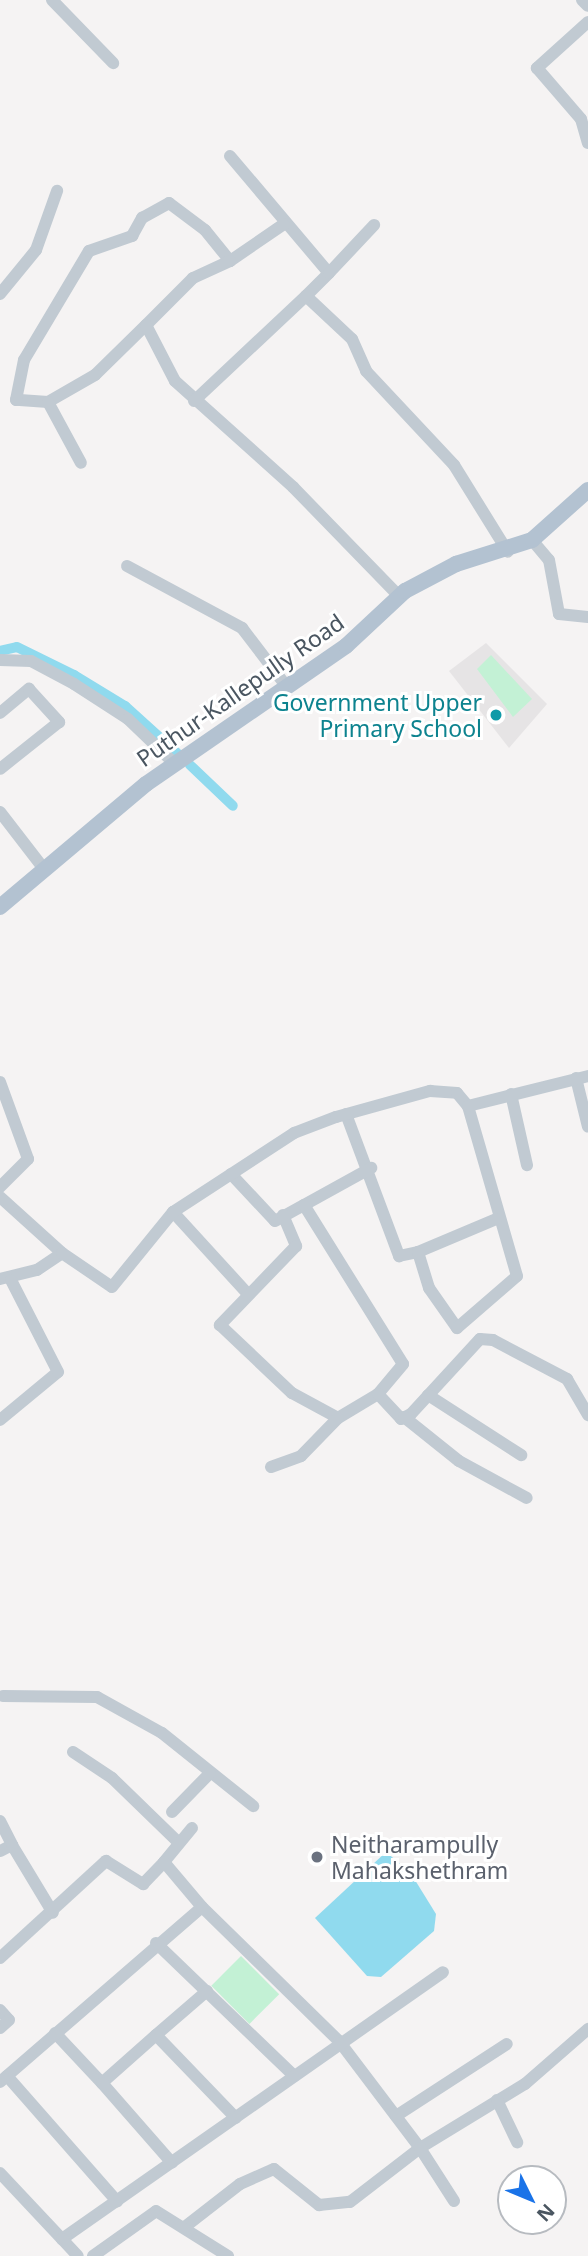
<!DOCTYPE html>
<html>
<head>
<meta charset="utf-8">
<style>
	body { margin:0 }
	#map { position:relative; width:588px; height:2256px; overflow:hidden; background:#f5f3f3; font-family:"Noto Sans",sans-serif }
	div>[style] { position:absolute }
	.education>* { inset:0; background:#e6e4e5 }
	.green>* { inset:0; background:#c3f1d5; transform-origin:0 0 }
	.water>* { inset:0; background:#90daee }
	.canal>* { height:10px; margin:-5px; padding:0 5px; transform-origin:5px; border-radius:5px; background:#90daee }
	.minor>* { height:12px; margin:-6px; padding:0 6px; transform-origin:6px; border-radius:6px; background:#c1cad2 }
	.major>* { height:16px; margin:-8px; padding:0 8px; transform-origin:8px; border-radius:8px; background:#b3c2d1 }
	.dots>* { width:19px; height:19px; translate:-50% -50%; box-sizing:border-box; border:4px solid #fff; border-radius:50% }
	span { translate:-50% -50%; white-space:nowrap; text-align:center; line-height:1.15; -webkit-text-stroke:6px #fff; paint-order:stroke }
	.street-label { font-size:23px; color:#4a5661 }
	.culture-label { font-size:23px; color:#0d838f }
	.right { translate:-100% -50%; text-align:right }
	.worship-label { font-size:23px; color:#5b616d }
	.left { translate:0 -50%; text-align:left }
	.north { position:absolute; left:497px; top:2165px; width:70px; height:70px; box-sizing:border-box; background:#fff; border:2px solid #b7bbc0; border-radius:50%; rotate:133deg; font-size:19px; font-weight:700; line-height:28px; text-align:center; color:#4a5661 }
	.north::after { content:''; display:block; margin:auto; width:24px; height:32px; background:#1a73e8; clip-path:polygon(50% 0,100% 100%,50% 72%,0 100%) }
</style>
</head>
<body>
<div id="map">
	<div class="education">
		<i style="clip-path:polygon(486px 643px,547px 704px,509px 748px,449px 671px)"></i>
	</div>
	<div class="green">
		<i style="clip-path:polygon(491px 655px,532px 699px,513px 717px,477px 669px)"></i>
		<i style="left:241px;top:1956px;width:54px;height:42px;rotate:45deg"></i>
	</div>
	<div class="water">
		<i style="clip-path:polygon(386px 1852px,410px 1872px,436px 1914px,434px 1931px,381px 1977px,367px 1976px,315px 1918px)"></i>
	</div>
	<div class="canal">
		<i style="left:0;top:651px;width:17px;rotate:-13deg"></i>
		<i style="left:17px;top:647px;width:64px;rotate:26.2deg"></i>
		<i style="left:74px;top:675px;width:60px;rotate:31.3deg"></i>
		<i style="left:125px;top:706px;width:70px;rotate:42.1deg"></i>
		<i style="left:190px;top:765px;width:59px;rotate:43.6deg"></i>
	</div>
	<div class="minor">
		<i style="left:52px;top:0;width:88px;rotate:45.9deg"></i>
		<i style="left:582px;top:0;width:8px;rotate:45deg"></i>
		<i style="left:588px;top:22px;width:69px;rotate:138deg"></i>
		<i style="left:537px;top:68px;width:67px;rotate:49.2deg"></i>
		<i style="left:581px;top:119px;width:25px;rotate:74deg"></i>
		<i style="left:230px;top:156px;width:153px;rotate:49.8deg"></i>
		<i style="left:329px;top:273px;width:33px;rotate:135deg"></i>
		<i style="left:306px;top:296px;width:63px;rotate:43.1deg"></i>
		<i style="left:352px;top:339px;width:35px;rotate:66deg"></i>
		<i style="left:366px;top:371px;width:129px;rotate:46.9deg"></i>
		<i style="left:454px;top:465px;width:102px;rotate:58.2deg"></i>
		<i style="left:230px;top:261px;width:65px;rotate:-34.4deg"></i>
		<i style="left:329px;top:273px;width:66px;rotate:-46.8deg"></i>
		<i style="left:0;top:294px;width:57px;rotate:-50.7deg"></i>
		<i style="left:36px;top:250px;width:63px;rotate:-70.4deg"></i>
		<i style="left:146px;top:325px;width:71px;rotate:135.6deg"></i>
		<i style="left:95px;top:375px;width:54px;rotate:150.1deg"></i>
		<i style="left:48px;top:402px;width:32px;rotate:-176deg"></i>
		<i style="left:16px;top:400px;width:41px;rotate:-78.7deg"></i>
		<i style="left:24px;top:360px;width:127px;rotate:-59.2deg"></i>
		<i style="left:89px;top:251px;width:46px;rotate:-19.2deg"></i>
		<i style="left:132px;top:236px;width:21px;rotate:-61deg"></i>
		<i style="left:142px;top:218px;width:31px;rotate:-29deg"></i>
		<i style="left:169px;top:203px;width:45px;rotate:36.9deg"></i>
		<i style="left:205px;top:230px;width:40px;rotate:51deg"></i>
		<i style="left:230px;top:261px;width:41px;rotate:155.3deg"></i>
		<i style="left:193px;top:278px;width:66px;rotate:135deg"></i>
		<i style="left:146px;top:325px;width:63px;rotate:62.6deg"></i>
		<i style="left:175px;top:381px;width:159px;rotate:41.9deg"></i>
		<i style="left:293px;top:487px;width:152px;rotate:45.8deg"></i>
		<i style="left:194px;top:401px;width:154px;rotate:-43.2deg"></i>
		<i style="left:48px;top:402px;width:69px;rotate:61.6deg"></i>
		<i style="left:532px;top:540px;width:26px;rotate:50deg"></i>
		<i style="left:549px;top:560px;width:55px;rotate:79.5deg"></i>
		<i style="left:559px;top:614px;width:29px;rotate:6deg"></i>
		<i style="left:127px;top:566px;width:131px;rotate:28.3deg"></i>
		<i style="left:242px;top:628px;width:74px;rotate:52.7deg"></i>
		<i style="left:0;top:660px;width:31px;rotate:2deg"></i>
		<i style="left:31px;top:661px;width:49px;rotate:28.1deg"></i>
		<i style="left:74px;top:684px;width:64px;rotate:32.9deg"></i>
		<i style="left:128px;top:719px;width:66px;rotate:43.8deg"></i>
		<i style="left:0;top:713px;width:38px;rotate:-40deg"></i>
		<i style="left:29px;top:689px;width:45px;rotate:47.7deg"></i>
		<i style="left:59px;top:722px;width:75px;rotate:141.5deg"></i>
		<i style="left:0;top:812px;width:72px;rotate:52.3deg"></i>
		<i style="left:576px;top:1078px;width:50px;rotate:76.2deg"></i>
		<i style="left:0;top:1082px;width:82px;rotate:70deg"></i>
		<i style="left:28px;top:1159px;width:40px;rotate:135deg"></i>
		<i style="left:511px;top:1094px;width:73px;rotate:77.3deg"></i>
		<i style="left:346px;top:1114px;width:152px;rotate:69.5deg"></i>
		<i style="left:399px;top:1256px;width:19px;rotate:-12deg"></i>
		<i style="left:418px;top:1252px;width:38px;rotate:73deg"></i>
		<i style="left:429px;top:1288px;width:49px;rotate:55deg"></i>
		<i style="left:457px;top:1328px;width:79px;rotate:-40.9deg"></i>
		<i style="left:517px;top:1276px;width:177px;rotate:-106.1deg"></i>
		<i style="left:231px;top:1174px;width:64px;rotate:46.9deg"></i>
		<i style="left:275px;top:1221px;width:33px;rotate:-29deg"></i>
		<i style="left:0;top:1197px;width:84px;rotate:42.1deg"></i>
		<i style="left:173px;top:1212px;width:108px;rotate:47.6deg"></i>
		<i style="left:283px;top:1215px;width:34px;rotate:67deg"></i>
		<i style="left:296px;top:1246px;width:110px;rotate:133.9deg"></i>
		<i style="left:220px;top:1325px;width:99px;rotate:43.4deg"></i>
		<i style="left:292px;top:1393px;width:52px;rotate:28.5deg"></i>
		<i style="left:338px;top:1418px;width:47px;rotate:-31deg"></i>
		<i style="left:378px;top:1394px;width:39px;rotate:-50deg"></i>
		<i style="left:403px;top:1364px;width:187px;rotate:-121.9deg"></i>
		<i style="left:304px;top:1205px;width:77px;rotate:-28.9deg"></i>
		<i style="left:418px;top:1252px;width:85px;rotate:-22.9deg"></i>
		<i style="left:0;top:1279px;width:38px;rotate:-14deg"></i>
		<i style="left:37px;top:1270px;width:30px;rotate:-34deg"></i>
		<i style="left:62px;top:1253px;width:60px;rotate:34.2deg"></i>
		<i style="left:112px;top:1287px;width:97px;rotate:-50.9deg"></i>
		<i style="left:173px;top:1212px;width:145px;rotate:-33.1deg"></i>
		<i style="left:294px;top:1133px;width:45px;rotate:-20.9deg"></i>
		<i style="left:336px;top:1117px;width:98px;rotate:-15.5deg"></i>
		<i style="left:430px;top:1091px;width:27px;rotate:4deg"></i>
		<i style="left:457px;top:1093px;width:17px;rotate:50deg"></i>
		<i style="left:468px;top:1106px;width:124px;rotate:-14deg"></i>
		<i style="left:378px;top:1394px;width:34px;rotate:47deg"></i>
		<i style="left:401px;top:1419px;width:11px;rotate:-27deg"></i>
		<i style="left:411px;top:1414px;width:102px;rotate:-47.4deg"></i>
		<i style="left:480px;top:1339px;width:13px;rotate:4deg"></i>
		<i style="left:493px;top:1340px;width:84px;rotate:27.8deg"></i>
		<i style="left:567px;top:1379px;width:42px;rotate:59.7deg"></i>
		<i style="left:428px;top:1395px;width:111px;rotate:32.8deg"></i>
		<i style="left:404px;top:1417px;width:70px;rotate:38.7deg"></i>
		<i style="left:459px;top:1461px;width:77px;rotate:28.6deg"></i>
		<i style="left:0;top:1420px;width:75px;rotate:-39.6deg"></i>
		<i style="left:58px;top:1372px;width:103px;rotate:-117.1deg"></i>
		<i style="left:271px;top:1467px;width:32px;rotate:-20deg"></i>
		<i style="left:301px;top:1456px;width:53px;rotate:-45.8deg"></i>
		<i style="left:3px;top:1696px;width:94px;rotate:0.6deg"></i>
		<i style="left:97px;top:1697px;width:74px;rotate:29deg"></i>
		<i style="left:162px;top:1733px;width:117px;rotate:38.7deg"></i>
		<i style="left:73px;top:1752px;width:47px;rotate:33.7deg"></i>
		<i style="left:112px;top:1778px;width:93px;rotate:44.1deg"></i>
		<i style="left:172px;top:1812px;width:54px;rotate:-45.7deg"></i>
		<i style="left:0;top:1821px;width:27px;rotate:63deg"></i>
		<i style="left:12px;top:1845px;width:13px;rotate:153deg"></i>
		<i style="left:12px;top:1845px;width:79px;rotate:58.9deg"></i>
		<i style="left:164px;top:1862px;width:44px;rotate:-50.5deg"></i>
		<i style="left:156px;top:1943px;width:192px;rotate:43.9deg"></i>
		<i style="left:0;top:1958px;width:144px;rotate:-42.5deg"></i>
		<i style="left:106px;top:1861px;width:44px;rotate:31.9deg"></i>
		<i style="left:143px;top:1884px;width:30px;rotate:-46deg"></i>
		<i style="left:164px;top:1862px;width:59px;rotate:49.8deg"></i>
		<i style="left:207px;top:1991px;width:67px;rotate:139.2deg"></i>
		<i style="left:156px;top:2035px;width:115px;rotate:46.1deg"></i>
		<i style="left:0;top:2010px;width:13px;rotate:48deg"></i>
		<i style="left:9px;top:2020px;width:12px;rotate:138deg"></i>
		<i style="left:55px;top:2033px;width:69px;rotate:46.8deg"></i>
		<i style="left:156px;top:2035px;width:72px;rotate:138.4deg"></i>
		<i style="left:102px;top:2083px;width:106px;rotate:48.8deg"></i>
		<i style="left:7px;top:2076px;width:167px;rotate:48.7deg"></i>
		<i style="left:0;top:2082px;width:267px;rotate:-40.9deg"></i>
		<i style="left:202px;top:1907px;width:192px;rotate:44.4deg"></i>
		<i style="left:339px;top:2041px;width:134px;rotate:52.9deg"></i>
		<i style="left:420px;top:2148px;width:123px;rotate:-31.4deg"></i>
		<i style="left:525px;top:2084px;width:84px;rotate:-41.1deg"></i>
		<i style="left:497px;top:2100px;width:47px;rotate:64.5deg"></i>
		<i style="left:396px;top:2116px;width:132px;rotate:-33deg"></i>
		<i style="left:0;top:2173px;width:91px;rotate:46.8deg"></i>
		<i style="left:62px;top:2239px;width:465px;rotate:-35deg"></i>
		<i style="left:186px;top:2226px;width:68px;rotate:-37.9deg"></i>
		<i style="left:240px;top:2184px;width:37px;rotate:-24deg"></i>
		<i style="left:274px;top:2169px;width:58px;rotate:38.7deg"></i>
		<i style="left:319px;top:2205px;width:31px;rotate:-6deg"></i>
		<i style="left:350px;top:2202px;width:88px;rotate:-37.6deg"></i>
		<i style="left:420px;top:2148px;width:63px;rotate:57.3deg"></i>
		<i style="left:62px;top:2239px;width:23px;rotate:47deg"></i>
		<i style="left:93px;top:2256px;width:77px;rotate:-35.5deg"></i>
		<i style="left:156px;top:2211px;width:85px;rotate:32deg"></i>
	</div>
	<div class="major">
		<i style="left:0;top:907px;width:191px;rotate:-40.1deg"></i>
		<i style="left:146px;top:784px;width:243px;rotate:-34.6deg"></i>
		<i style="left:346px;top:646px;width:81px;rotate:-43deg"></i>
		<i style="left:405px;top:591px;width:58px;rotate:-27.9deg"></i>
		<i style="left:456px;top:564px;width:80px;rotate:-17.5deg"></i>
		<i style="left:532px;top:540px;width:75px;rotate:-41.8deg"></i>
	</div>
	<div class="dots">
		<i style="left:496px;top:715px;background:#0f9aa8"></i>
		<i style="left:317px;top:1857px;background:#6b7280"></i>
	</div>
	<div class="street-label">
		<span style="left:240px;top:690px;rotate:-35deg">Puthur-Kallepully Road</span>
	</div>
	<div class="culture-label">
		<span class="right" style="left:482px;top:715px">Government Upper<br>Primary School</span>
	</div>
	<div class="worship-label">
		<span class="left" style="left:331px;top:1857px">Neitharampully<br>Mahakshethram</span>
	</div>
	<div class="north">N</div>
</div>
</body>
</html>
